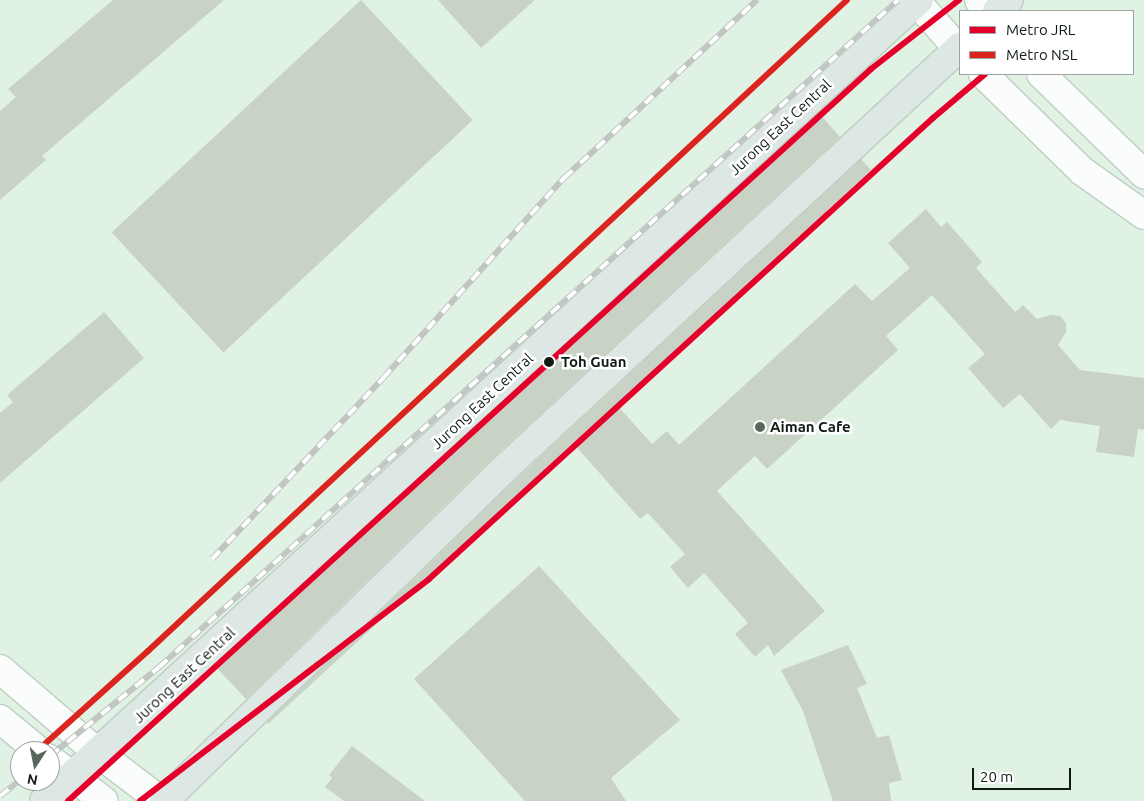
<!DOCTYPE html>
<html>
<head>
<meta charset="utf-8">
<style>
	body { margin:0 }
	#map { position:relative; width:1144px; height:801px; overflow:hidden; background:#e0f2e4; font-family:Ubuntu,sans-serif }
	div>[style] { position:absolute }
	.building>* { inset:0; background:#c8d3c6; transform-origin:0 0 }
	.roads { filter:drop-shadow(1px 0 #bfcec3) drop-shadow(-1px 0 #bfcec3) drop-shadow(0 1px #bfcec3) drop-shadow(0 -1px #bfcec3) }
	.minor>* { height:28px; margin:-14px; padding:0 14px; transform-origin:14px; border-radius:14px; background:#fafdfb }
	.major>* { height:28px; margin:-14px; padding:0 14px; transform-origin:14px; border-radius:14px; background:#dde8e4 }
	.rail>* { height:5.5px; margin-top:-2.75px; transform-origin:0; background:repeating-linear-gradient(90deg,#fff 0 11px,#c1c6c3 0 22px); box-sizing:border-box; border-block:1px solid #c1c6c3 }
	.metro-1>* { height:6px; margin:-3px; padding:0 3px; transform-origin:3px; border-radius:3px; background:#e4002b }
	.metro-2>* { height:6px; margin:-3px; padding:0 3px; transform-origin:3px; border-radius:3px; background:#dc241f }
	.dots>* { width:14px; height:14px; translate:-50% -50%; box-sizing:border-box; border:2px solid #fff; border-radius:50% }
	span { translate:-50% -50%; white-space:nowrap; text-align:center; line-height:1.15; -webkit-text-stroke:5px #fff; paint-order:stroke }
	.street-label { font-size:15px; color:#0f1b13 }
	.stop-label { font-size:15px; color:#0f1b13; font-weight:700 }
	.left { translate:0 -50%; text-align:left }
	.poi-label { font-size:15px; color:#0f1b13; font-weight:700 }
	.legend { position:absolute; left:959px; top:10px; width:175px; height:65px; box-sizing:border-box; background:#fff; border:1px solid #9fa4a1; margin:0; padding:6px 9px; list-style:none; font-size:15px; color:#0f1b13 }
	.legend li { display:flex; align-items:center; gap:10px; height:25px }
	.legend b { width:25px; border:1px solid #9fa4a1 }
	.north { position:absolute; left:10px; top:741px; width:50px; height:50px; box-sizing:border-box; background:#fff; border:1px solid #9fa4a1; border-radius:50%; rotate:191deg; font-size:14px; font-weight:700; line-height:20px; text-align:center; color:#0f1b13 }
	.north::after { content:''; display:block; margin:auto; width:18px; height:22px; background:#58665c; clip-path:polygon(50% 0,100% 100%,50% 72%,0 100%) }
	.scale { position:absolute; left:972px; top:768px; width:99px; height:22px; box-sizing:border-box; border:2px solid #0f1b13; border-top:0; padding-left:6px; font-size:15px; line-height:18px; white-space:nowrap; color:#0f1b13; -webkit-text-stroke:4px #fff; paint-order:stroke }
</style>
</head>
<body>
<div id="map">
	<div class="building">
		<i style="clip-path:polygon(113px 0,224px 0,42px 156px,46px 160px,0 200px,0 111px,16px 97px,8px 89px)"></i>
		<i style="left:361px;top:0;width:164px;height:341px;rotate:47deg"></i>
		<i style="clip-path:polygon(438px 0,535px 0,481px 48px)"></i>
		<i style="clip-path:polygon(819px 113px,840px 137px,492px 459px,246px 699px,215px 666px)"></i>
		<i style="clip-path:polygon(861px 159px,871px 170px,616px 404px,652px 444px,667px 431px,679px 445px,855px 284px,872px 301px,910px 268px,888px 243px,926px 209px,941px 227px,947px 222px,982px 262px,976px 268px,1015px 312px,1023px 305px,1037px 319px,1051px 315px,1060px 316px,1066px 323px,1066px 332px,1058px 345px,1080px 370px,1144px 378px,1144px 430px,1138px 429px,1134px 457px,1096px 452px,1100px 426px,1060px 420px,1051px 429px,1020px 394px,1003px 408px,968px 368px,985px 354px,932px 295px,886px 336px,898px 350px,767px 469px,755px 456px,717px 491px,825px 611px,774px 656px,768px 645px,755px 657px,735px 634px,748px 623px,704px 573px,688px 588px,670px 567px,685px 554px,648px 513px,640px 519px,573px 443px,268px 724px,267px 722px,514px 481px)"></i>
		<i style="clip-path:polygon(104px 312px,144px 358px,0 483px,0 413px,13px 402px,7px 395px)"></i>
		<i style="clip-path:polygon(539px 566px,680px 720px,611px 778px,626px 801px,525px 801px,414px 679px)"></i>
		<i style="clip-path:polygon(848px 645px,867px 684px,857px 688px,877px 738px,889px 735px,902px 780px,889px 783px,891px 801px,833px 801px,803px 711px,781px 670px)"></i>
		<i style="clip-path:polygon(352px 746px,425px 801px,344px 801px,325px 787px,332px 778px,329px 775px)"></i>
	</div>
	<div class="roads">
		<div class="minor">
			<i style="left:915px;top:0;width:68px;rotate:48.6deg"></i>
			<i style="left:979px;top:0;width:14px;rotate:54deg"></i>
			<i style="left:983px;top:74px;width:139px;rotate:44.4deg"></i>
			<i style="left:1082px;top:171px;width:76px;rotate:35.4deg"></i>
			<i style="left:1041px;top:74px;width:144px;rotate:44.2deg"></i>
			<i style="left:0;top:669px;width:129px;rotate:40.6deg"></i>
			<i style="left:98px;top:753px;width:79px;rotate:37.3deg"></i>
			<i style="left:0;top:719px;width:50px;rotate:39.4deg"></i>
			<i style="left:50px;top:759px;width:68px;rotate:37.9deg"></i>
		</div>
		<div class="major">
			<i style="left:997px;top:11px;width:16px;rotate:-43deg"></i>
			<i style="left:44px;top:801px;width:1186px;rotate:-42.47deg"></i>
			<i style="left:164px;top:801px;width:474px;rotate:-44.3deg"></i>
			<i style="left:503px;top:470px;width:623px;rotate:-42.79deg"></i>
		</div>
	</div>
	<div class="rail">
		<i style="left:212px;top:559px;width:249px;rotate:-46.6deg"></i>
		<i style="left:383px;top:378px;width:270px;rotate:-47.9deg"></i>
		<i style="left:564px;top:178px;width:263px;rotate:-42.7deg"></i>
		<i style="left:50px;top:756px;width:141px;rotate:-39.2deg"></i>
		<i style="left:159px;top:667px;width:995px;rotate:-42.07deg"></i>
		<i style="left:0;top:796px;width:26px;rotate:-39deg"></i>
	</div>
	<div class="metro-1">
		<i style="left:68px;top:801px;width:1087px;rotate:-42.35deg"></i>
		<i style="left:871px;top:69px;width:112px;rotate:-38.1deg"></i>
		<i style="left:140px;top:801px;width:364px;rotate:-37.5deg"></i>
		<i style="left:429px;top:579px;width:683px;rotate:-42.45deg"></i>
		<i style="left:933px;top:118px;width:68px;rotate:-40.2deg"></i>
	</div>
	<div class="metro-2">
		<i style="left:37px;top:751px;width:149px;rotate:-42deg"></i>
		<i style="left:148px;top:651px;width:955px;rotate:-42.96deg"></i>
	</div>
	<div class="dots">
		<i style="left:549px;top:362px;background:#0f1b13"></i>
		<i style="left:760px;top:427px;background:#58665c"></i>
	</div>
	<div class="street-label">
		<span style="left:780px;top:127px;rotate:-43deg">Jurong East Central</span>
		<span style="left:482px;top:401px;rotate:-43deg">Jurong East Central</span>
		<span style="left:184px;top:675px;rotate:-43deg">Jurong East Central</span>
	</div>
	<div class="stop-label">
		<span class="left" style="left:561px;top:362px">Toh Guan</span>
	</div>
	<div class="poi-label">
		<span class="left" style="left:770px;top:427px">Aiman Cafe</span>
	</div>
	<ul class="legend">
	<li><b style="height:6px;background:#e4002b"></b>Metro JRL</li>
	<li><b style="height:6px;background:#dc241f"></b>Metro NSL</li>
	</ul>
	<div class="north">N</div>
	<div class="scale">20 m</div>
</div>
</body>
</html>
